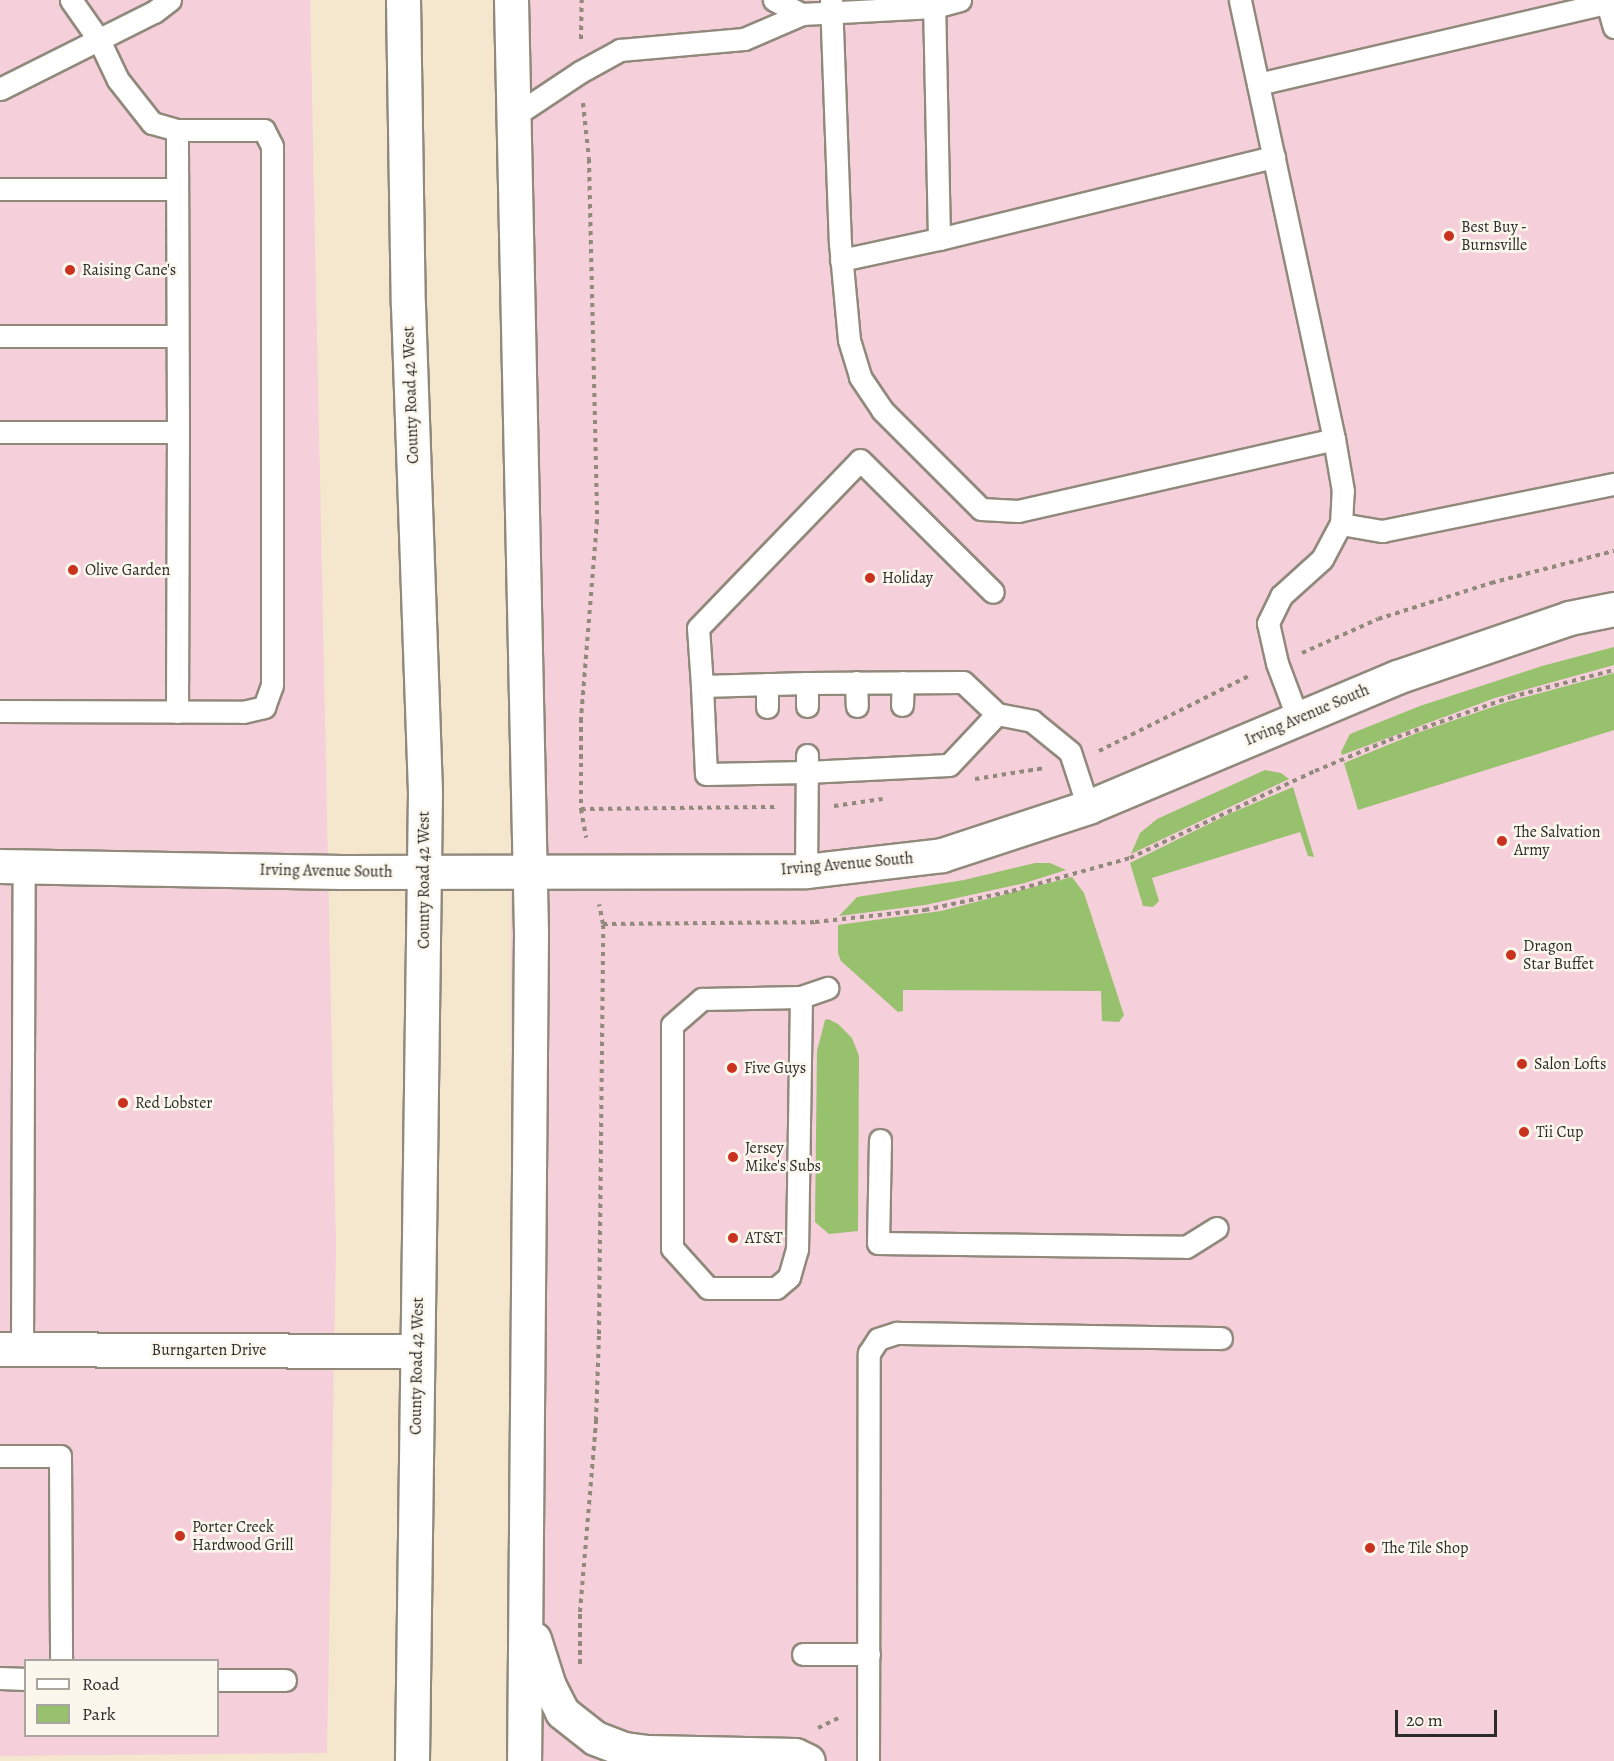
<!DOCTYPE html>
<html>
<head>
<meta charset="utf-8">
<style>
	body { margin:0 }
	#map { position:relative; width:1614px; height:1761px; overflow:hidden; background:#f4e7ce; font-family:Alegreya,serif }
	div>[style] { position:absolute }
	.built>* { inset:0; background:#f5cfda; transform-origin:0 0 }
	.green>* { inset:0; background:#97c16d }
	.path>* { height:4px; margin-top:-2px; transform-origin:0; background:repeating-linear-gradient(90deg,#90897c 0 4.5px,transparent 0 9px) }
	.roads { filter:drop-shadow(2px 0 #90897c) drop-shadow(-2px 0 #90897c) drop-shadow(0 2px #90897c) drop-shadow(0 -2px #90897c) }
	.service>* { height:21px; margin:-10.5px; padding:0 10.5px; transform-origin:10.5px; border-radius:10.5px; background:#fff }
	.minor>* { height:33px; margin:-16.5px; padding:0 16.5px; transform-origin:16.5px; border-radius:16.5px; background:#fff }
	.tertiary>* { height:33px; margin:-16.5px; padding:0 16.5px; transform-origin:16.5px; border-radius:16.5px; background:#fff }
	.trunk>* { height:33px; margin:-16.5px; padding:0 16.5px; transform-origin:16.5px; border-radius:16.5px; background:#fff }
	.dots>* { width:16px; height:16px; translate:-50% -50%; box-sizing:border-box; border:3px solid #fbf7ec; border-radius:50% }
	span { translate:-50% -50%; white-space:nowrap; text-align:center; line-height:1.15; -webkit-text-stroke:5px #fbf7ec; paint-order:stroke }
	.poi-label { font-size:16px; color:#2b2b2b }
	.left { translate:0 -50%; text-align:left }
	.street-label { font-size:16px; color:#2b2b2b }
	.legend { position:absolute; left:24px; top:1659px; width:195px; height:78px; box-sizing:border-box; background:#fbf7ec; border:2px solid #a8a59f; margin:0; padding:8px 10px; list-style:none; font-size:18px; color:#2b2b2b }
	.legend li { display:flex; align-items:center; gap:12px; height:30px }
	.legend b { width:30px; border:2px solid #a8a59f }
	.scale { position:absolute; left:1395px; top:1710px; width:102px; height:27px; box-sizing:border-box; border:3px solid #2b2b2b; border-top:0; padding-left:8px; font-size:18px; line-height:21px; white-space:nowrap; color:#2b2b2b; -webkit-text-stroke:4px #fbf7ec; paint-order:stroke }
</style>
</head>
<body>
<div id="map">
	<div class="built">
		<i style="clip-path:polygon(evenodd,0 0,310px 0,336px 1249px,327px 1753px,0 1756px,0 0,26px 1660px,218px 1660px,218px 1736px,26px 1736px,26px 1660px)"></i>
		<i style="left:511px;top:0;width:1103px;height:1761px"></i>
	</div>
	<div class="green">
		<i style="clip-path:polygon(1614px 647px,1614px 665px,1495px 698px,1342px 755px,1341px 752px,1350px 734px,1420px 706px,1542px 666px)"></i>
		<i style="clip-path:polygon(1614px 673px,1614px 730px,1358px 810px,1344px 763px,1417px 733px,1507px 702px)"></i>
		<i style="clip-path:polygon(1265px 770px,1281px 773px,1289px 779px,1131px 854px,1140px 833px,1157px 819px)"></i>
		<i style="clip-path:polygon(1293px 787px,1314px 857px,1308px 856px,1300px 832px,1152px 878px,1159px 901px,1153px 907px,1143px 906px,1130px 863px,1229px 814px)"></i>
		<i style="clip-path:polygon(1035px 863px,1050px 863px,1066px 870px,1025px 883px,925px 905px,839px 916px,857px 897px,964px 880px)"></i>
		<i style="clip-path:polygon(1072px 877px,1084px 893px,1121px 1006px,1124px 1015px,1119px 1022px,1102px 1021px,1101px 991px,903px 990px,903px 1011px,898px 1012px,841px 961px,838px 953px,838px 925px,941px 911px)"></i>
		<i style="clip-path:polygon(828px 1019px,838px 1024px,852px 1038px,859px 1056px,858px 1231px,829px 1234px,815px 1222px,817px 1051px,825px 1020px)"></i>
	</div>
	<div class="path">
		<i style="left:581px;top:39px;width:39px;rotate:-89deg"></i>
		<i style="left:583px;top:103px;width:56px;rotate:83.9deg"></i>
		<i style="left:589px;top:159px;width:361px;rotate:88.7deg"></i>
		<i style="left:597px;top:520px;width:199px;rotate:94.6deg"></i>
		<i style="left:581px;top:718px;width:91px;rotate:90deg"></i>
		<i style="left:581px;top:809px;width:197px;rotate:-0.6deg"></i>
		<i style="left:1302px;top:653px;width:83px;rotate:-24.1deg"></i>
		<i style="left:1378px;top:619px;width:119px;rotate:-17.7deg"></i>
		<i style="left:1491px;top:583px;width:127px;rotate:-14.6deg"></i>
		<i style="left:1099px;top:751px;width:170px;rotate:-26.6deg"></i>
		<i style="left:975px;top:779px;width:71px;rotate:-8.9deg"></i>
		<i style="left:834px;top:806px;width:49px;rotate:-8.1deg"></i>
		<i style="left:581px;top:809px;width:29px;rotate:80deg"></i>
		<i style="left:603px;top:924px;width:212px;rotate:-0.5deg"></i>
		<i style="left:815px;top:922px;width:111px;rotate:-6.2deg"></i>
		<i style="left:925px;top:910px;width:89px;rotate:-12.3deg"></i>
		<i style="left:1012px;top:891px;width:123px;rotate:-15.6deg"></i>
		<i style="left:1130px;top:858px;width:204px;rotate:-25.2deg"></i>
		<i style="left:1315px;top:771px;width:80px;rotate:-22.7deg"></i>
		<i style="left:1389px;top:740px;width:129px;rotate:-19.4deg"></i>
		<i style="left:1511px;top:697px;width:106px;rotate:-14.7deg"></i>
		<i style="left:580px;top:1664px;width:52px;rotate:-90deg"></i>
		<i style="left:580px;top:1612px;width:192px;rotate:-85.2deg"></i>
		<i style="left:596px;top:1421px;width:87px;rotate:-88deg"></i>
		<i style="left:599px;top:1334px;width:410px;rotate:-89.4deg"></i>
		<i style="left:603px;top:924px;width:20px;rotate:-101deg"></i>
		<i style="left:818px;top:1728px;width:25px;rotate:-26deg"></i>
	</div>
	<div class="roads">
		<div class="service">
			<i style="left:774px;top:0;width:31px;rotate:27deg"></i>
			<i style="left:831px;top:0;width:243px;rotate:87.9deg"></i>
			<i style="left:840px;top:243px;width:97px;rotate:84.7deg"></i>
			<i style="left:849px;top:340px;width:39px;rotate:73deg"></i>
			<i style="left:860px;top:377px;width:40px;rotate:56deg"></i>
			<i style="left:882px;top:410px;width:140px;rotate:45deg"></i>
			<i style="left:981px;top:509px;width:37px;rotate:3deg"></i>
			<i style="left:1018px;top:511px;width:324px;rotate:-12.8deg"></i>
			<i style="left:1334px;top:439px;width:449px;rotate:-102.1deg"></i>
			<i style="left:1607px;top:3px;width:25px;rotate:74deg"></i>
			<i style="left:1258px;top:84px;width:358px;rotate:-13.1deg"></i>
			<i style="left:1607px;top:3px;width:3px;rotate:-108deg"></i>
			<i style="left:0;top:89px;width:172px;rotate:-26.6deg"></i>
			<i style="left:154px;top:12px;width:20px;rotate:-37deg"></i>
			<i style="left:514px;top:116px;width:79px;rotate:-33.7deg"></i>
			<i style="left:580px;top:72px;width:46px;rotate:-28.8deg"></i>
			<i style="left:620px;top:50px;width:124px;rotate:-5.1deg"></i>
			<i style="left:744px;top:39px;width:63px;rotate:-23.3deg"></i>
			<i style="left:802px;top:14px;width:132px;rotate:-3deg"></i>
			<i style="left:934px;top:7px;width:27px;rotate:-15deg"></i>
			<i style="left:0;top:189px;width:177px"></i>
			<i style="left:939px;top:239px;width:345px;rotate:-13.8deg"></i>
			<i style="left:841px;top:260px;width:100px;rotate:-12.1deg"></i>
			<i style="left:939px;top:239px;width:232px;rotate:-91.2deg"></i>
			<i style="left:0;top:336px;width:176px"></i>
			<i style="left:0;top:432px;width:178px"></i>
			<i style="left:178px;top:432px;width:302px;rotate:-90.2deg"></i>
			<i style="left:1341px;top:524px;width:42px;rotate:9.7deg"></i>
			<i style="left:1382px;top:531px;width:237px;rotate:-11.5deg"></i>
			<i style="left:856px;top:682px;width:24px;rotate:88deg"></i>
			<i style="left:807px;top:683px;width:105px;rotate:178.4deg"></i>
			<i style="left:702px;top:686px;width:58px;rotate:-93.9deg"></i>
			<i style="left:698px;top:628px;width:233px;rotate:-46deg"></i>
			<i style="left:860px;top:460px;width:187px;rotate:44.8deg"></i>
			<i style="left:767px;top:684px;width:23px;rotate:90deg"></i>
			<i style="left:702px;top:686px;width:88px;rotate:87.4deg"></i>
			<i style="left:706px;top:774px;width:100px;rotate:-1.1deg"></i>
			<i style="left:806px;top:772px;width:143px;rotate:-2.8deg"></i>
			<i style="left:949px;top:765px;width:70px;rotate:-46.7deg"></i>
			<i style="left:902px;top:705px;width:23px;rotate:-88deg"></i>
			<i style="left:807px;top:706px;width:23px;rotate:-90deg"></i>
			<i style="left:807px;top:683px;width:156px;rotate:-0.4deg"></i>
			<i style="left:963px;top:682px;width:47px;rotate:43.3deg"></i>
			<i style="left:997px;top:714px;width:36px;rotate:11deg"></i>
			<i style="left:1032px;top:721px;width:49px;rotate:39.2deg"></i>
			<i style="left:1070px;top:752px;width:58px;rotate:71.9deg"></i>
			<i style="left:0;top:711px;width:243px;rotate:0.2deg"></i>
			<i style="left:243px;top:712px;width:22px;rotate:-13deg"></i>
			<i style="left:264px;top:707px;width:23px;rotate:-70deg"></i>
			<i style="left:272px;top:685px;width:539px;rotate:-90deg"></i>
			<i style="left:272px;top:146px;width:18px;rotate:-117deg"></i>
			<i style="left:264px;top:130px;width:87px;rotate:180deg"></i>
			<i style="left:177px;top:130px;width:26px;rotate:-164deg"></i>
			<i style="left:152px;top:123px;width:55px;rotate:-128.3deg"></i>
			<i style="left:118px;top:80px;width:44px;rotate:-115.4deg"></i>
			<i style="left:99px;top:40px;width:49px;rotate:-125deg"></i>
			<i style="left:177px;top:712px;width:280px;rotate:-89.8deg"></i>
			<i style="left:1298px;top:719px;width:60px;rotate:-110.6deg"></i>
			<i style="left:1277px;top:663px;width:41px;rotate:-102.7deg"></i>
			<i style="left:1268px;top:623px;width:30px;rotate:-64deg"></i>
			<i style="left:1281px;top:596px;width:55px;rotate:-42.1deg"></i>
			<i style="left:1322px;top:559px;width:40px;rotate:-62deg"></i>
			<i style="left:1341px;top:524px;width:33px;rotate:-87deg"></i>
			<i style="left:1343px;top:491px;width:53px;rotate:-99.8deg"></i>
			<i style="left:806px;top:871px;width:116px;rotate:-89.5deg"></i>
			<i style="left:801px;top:997px;width:252px;rotate:90.9deg"></i>
			<i style="left:797px;top:1249px;width:29px;rotate:106deg"></i>
			<i style="left:789px;top:1277px;width:17px;rotate:140deg"></i>
			<i style="left:776px;top:1288px;width:68px;rotate:180deg"></i>
			<i style="left:708px;top:1288px;width:54px;rotate:-132deg"></i>
			<i style="left:672px;top:1248px;width:223px;rotate:-90deg"></i>
			<i style="left:672px;top:1025px;width:40px;rotate:-41deg"></i>
			<i style="left:702px;top:999px;width:99px;rotate:-1.2deg"></i>
			<i style="left:801px;top:997px;width:28px;rotate:-19deg"></i>
			<i style="left:880px;top:1140px;width:103px;rotate:91.1deg"></i>
			<i style="left:878px;top:1243px;width:308px;rotate:0.7deg"></i>
			<i style="left:1186px;top:1247px;width:36px;rotate:-32deg"></i>
			<i style="left:22px;top:1349px;width:483px;rotate:-89.8deg"></i>
			<i style="left:0;top:1456px;width:60px"></i>
			<i style="left:60px;top:1456px;width:204px;rotate:89.7deg"></i>
			<i style="left:803px;top:1654px;width:66px"></i>
			<i style="left:0;top:1678px;width:26px;rotate:2deg"></i>
			<i style="left:218px;top:1680px;width:67px"></i>
			<i style="left:868px;top:1761px;width:408px;rotate:-89.9deg"></i>
			<i style="left:869px;top:1353px;width:17px;rotate:-57deg"></i>
			<i style="left:878px;top:1339px;width:20px;rotate:-18deg"></i>
			<i style="left:897px;top:1333px;width:324px;rotate:0.9deg"></i>
		</div>
		<div class="minor">
			<i style="left:0;top:1349px;width:417px;rotate:0.3deg"></i>
		</div>
		<div class="tertiary">
			<i style="left:0;top:866px;width:342px;rotate:1deg"></i>
			<i style="left:342px;top:872px;width:464px;rotate:-0.1deg"></i>
			<i style="left:806px;top:871px;width:137px;rotate:-6.7deg"></i>
			<i style="left:942px;top:855px;width:154px;rotate:-18.2deg"></i>
			<i style="left:1088px;top:807px;width:335px;rotate:-22.8deg"></i>
			<i style="left:1397px;top:677px;width:182px;rotate:-18.9deg"></i>
			<i style="left:1569px;top:618px;width:46px;rotate:-11.3deg"></i>
		</div>
		<div class="trunk">
			<i style="left:403px;top:0;width:305px;rotate:89.1deg"></i>
			<i style="left:408px;top:305px;width:486px;rotate:88deg"></i>
			<i style="left:425px;top:791px;width:970px;rotate:90.77deg"></i>
			<i style="left:511px;top:0;width:934px;rotate:88.77deg"></i>
			<i style="left:531px;top:934px;width:827px;rotate:90.48deg"></i>
			<i style="left:534px;top:1639px;width:49px;rotate:72.3deg"></i>
			<i style="left:549px;top:1686px;width:29px;rotate:63deg"></i>
			<i style="left:562px;top:1712px;width:42px;rotate:38.2deg"></i>
			<i style="left:595px;top:1738px;width:30px;rotate:21deg"></i>
			<i style="left:623px;top:1749px;width:25px;rotate:7deg"></i>
			<i style="left:648px;top:1752px;width:147px;rotate:1.2deg"></i>
			<i style="left:795px;top:1755px;width:14px;rotate:25deg"></i>
		</div>
	</div>
	<div class="dots">
		<i style="left:1449px;top:236px;background:#c8321e"></i>
		<i style="left:70px;top:270px;background:#c8321e"></i>
		<i style="left:73px;top:570px;background:#c8321e"></i>
		<i style="left:870px;top:578px;background:#c8321e"></i>
		<i style="left:1502px;top:841px;background:#c8321e"></i>
		<i style="left:1511px;top:955px;background:#c8321e"></i>
		<i style="left:1522px;top:1064px;background:#c8321e"></i>
		<i style="left:732px;top:1068px;background:#c8321e"></i>
		<i style="left:123px;top:1103px;background:#c8321e"></i>
		<i style="left:1524px;top:1132px;background:#c8321e"></i>
		<i style="left:733px;top:1157px;background:#c8321e"></i>
		<i style="left:733px;top:1238px;background:#c8321e"></i>
		<i style="left:180px;top:1536px;background:#c8321e"></i>
		<i style="left:1370px;top:1548px;background:#c8321e"></i>
	</div>
	<div class="poi-label">
		<span class="left" style="left:1461px;top:236px">Best Buy -<br>Burnsville</span>
		<span class="left" style="left:82px;top:270px">Raising Cane's</span>
		<span class="left" style="left:85px;top:570px">Olive Garden</span>
		<span class="left" style="left:882px;top:578px">Holiday</span>
		<span class="left" style="left:1514px;top:841px">The Salvation<br>Army</span>
		<span class="left" style="left:1523px;top:955px">Dragon<br>Star Buffet</span>
		<span class="left" style="left:1534px;top:1064px">Salon Lofts</span>
		<span class="left" style="left:744px;top:1068px">Five Guys</span>
		<span class="left" style="left:135px;top:1103px">Red Lobster</span>
		<span class="left" style="left:1536px;top:1132px">Tii Cup</span>
		<span class="left" style="left:745px;top:1157px">Jersey<br>Mike's Subs</span>
		<span class="left" style="left:745px;top:1238px">AT&amp;T</span>
		<span class="left" style="left:192px;top:1536px">Porter Creek<br>Hardwood Grill</span>
		<span class="left" style="left:1382px;top:1548px">The Tile Shop</span>
	</div>
	<div class="street-label">
		<span style="left:411px;top:395px;rotate:-92deg">County Road 42 West</span>
		<span style="left:1307px;top:715px;rotate:-23deg">Irving Avenue South</span>
		<span style="left:847px;top:864px;rotate:-5deg">Irving Avenue South</span>
		<span style="left:326px;top:871px;rotate:1deg">Irving Avenue South</span>
		<span style="left:424px;top:880px;rotate:-90deg">County Road 42 West</span>
		<span style="left:209px;top:1350px">Burngarten Drive</span>
		<span style="left:417px;top:1366px;rotate:-89deg">County Road 42 West</span>
	</div>
	<ul class="legend">
	<li><b style="height:8px;background:#fff"></b>Road</li>
	<li><b style="height:16px;background:#97c16d"></b>Park</li>
	</ul>
	<div class="scale">20 m</div>
</div>
</body>
</html>
